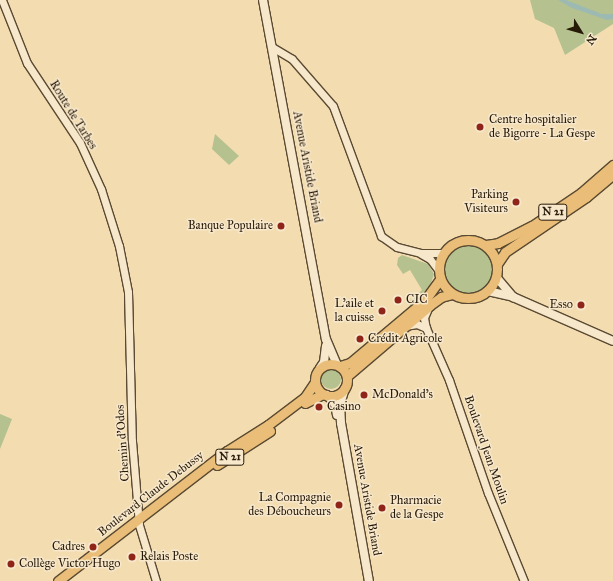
<!DOCTYPE html>
<html>
<head>
<meta charset="utf-8">
<style>
	body { margin:0 }
	#map { position:relative; width:613px; height:581px; overflow:hidden; background:#f3dcb0; font-family:"IM FELL Great Primer",serif }
	div>[style] { position:absolute }
	.green>* { inset:0; background:#b5c290 }
	.round { border-radius:50% }
	.water>* { inset:0; background:#9dbab2 }
	.roads { filter:drop-shadow(1px 0 #5a4a32) drop-shadow(-1px 0 #5a4a32) drop-shadow(0 1px #5a4a32) drop-shadow(0 -1px #5a4a32) }
	.tertiary>* { height:7px; margin:-3.5px; padding:0 3.5px; transform-origin:3.5px; border-radius:3.5px; background:#f7e8cc }
	.secondary>* { height:8px; margin:-4px; padding:0 4px; transform-origin:4px; border-radius:4px; background:#f7e8cc }
	.primary>* { height:9px; margin:-4.5px; padding:0 4.5px; transform-origin:4.5px; border-radius:4.5px; background:#eabe78 }
	.primary>.ring { margin:-4.5px; padding:0; box-sizing:content-box; background:none; border:9px solid #eabe78; border-radius:50% }
	.dots>* { width:11px; height:11px; translate:-50% -50%; box-sizing:border-box; border:2px solid #f7e8cc; border-radius:50% }
	span { translate:-50% -50%; white-space:nowrap; text-align:center; line-height:1.15; -webkit-text-stroke:3px #f7e8cc; paint-order:stroke }
	.shield-label span { padding:1px 3px; background:#f7e8cc; border:1px solid; border-radius:3px; -webkit-text-stroke-width:0 }
	.shield-label { font-size:11px; color:#271908; font-weight:700 }
	.street-label { font-size:12px; color:#271908 }
	.poi-label { font-size:12px; color:#271908 }
	.left { translate:0 -50%; text-align:left }
	.right { translate:-100% -50%; text-align:right }
	.north { position:absolute; left:561px; top:12px; width:40px; height:40px; -webkit-text-stroke:3px #f7e8cc; paint-order:stroke; rotate:127deg; font-size:11px; font-weight:700; line-height:16px; text-align:center; color:#271908 }
	.north::after { content:''; display:block; margin:auto; width:14px; height:18px; background:#271908; clip-path:polygon(50% 0,100% 100%,50% 72%,0 100%) }
</style>
</head>
<body>
<div id="map">
	<div class="green">
		<i style="clip-path:polygon(530px 0,613px 0,613px 24px,565px 55px,554px 28px,535px 19px)"></i>
		<i style="clip-path:polygon(215px 134px,239px 156px,229px 165px,212px 149px)"></i>
		<i class="round" style="left:443px;top:244px;width:50px;height:50px"></i>
		<i style="clip-path:polygon(402px 255px,428px 264px,434px 274px,430px 286px,411px 306px,408px 302px,422px 290px,410px 270px,403px 274px,397px 265px,398px 258px)"></i>
		<i class="round" style="left:321px;top:369px;width:20px;height:20px"></i>
		<i style="clip-path:polygon(0 414px,12px 419px,0 449px)"></i>
	</div>
	<div class="water">
		<i style="clip-path:polygon(558px 0,566px 0,602px 14px,613px 14px,613px 19px,607px 20px,572px 8px)"></i>
	</div>
	<div class="roads">
		<div class="tertiary">
			<i style="left:2px;top:0;width:68px;rotate:68.4deg"></i>
			<i style="left:27px;top:63px;width:96px;rotate:56.5deg"></i>
			<i style="left:80px;top:143px;width:51px;rotate:65.5deg"></i>
			<i style="left:101px;top:189px;width:60px;rotate:72.5deg"></i>
			<i style="left:119px;top:246px;width:47px;rotate:78.9deg"></i>
			<i style="left:128px;top:292px;width:149px;rotate:88.5deg"></i>
			<i style="left:132px;top:441px;width:84px;rotate:85.2deg"></i>
			<i style="left:139px;top:525px;width:59px;rotate:73.1deg"></i>
			<i style="left:272px;top:47px;width:23px;rotate:31deg"></i>
			<i style="left:292px;top:59px;width:62px;rotate:48.9deg"></i>
			<i style="left:333px;top:106px;width:139px;rotate:69.7deg"></i>
			<i style="left:381px;top:236px;width:19px;rotate:35deg"></i>
			<i style="left:397px;top:247px;width:25px;rotate:14deg"></i>
			<i style="left:421px;top:253px;width:23px"></i>
			<i style="left:421px;top:254px;width:10px;rotate:29deg"></i>
			<i style="left:430px;top:259px;width:15px;rotate:53deg"></i>
			<i style="left:429px;top:306px;width:13px;rotate:113deg"></i>
			<i style="left:424px;top:318px;width:10px;rotate:79deg"></i>
			<i style="left:426px;top:328px;width:57px;rotate:66.1deg"></i>
			<i style="left:449px;top:380px;width:120px;rotate:71deg"></i>
			<i style="left:488px;top:493px;width:95px;rotate:67.8deg"></i>
			<i style="left:405px;top:326px;width:12px;rotate:-9deg"></i>
			<i style="left:417px;top:324px;width:10px;rotate:24deg"></i>
		</div>
		<div class="secondary">
			<i style="left:263px;top:0;width:345px;rotate:79.5deg"></i>
			<i style="left:326px;top:339px;width:28px;rotate:67deg"></i>
			<i style="left:497px;top:278px;width:25px;rotate:50deg"></i>
			<i style="left:488px;top:291px;width:26px;rotate:13deg"></i>
			<i style="left:513px;top:297px;width:109px;rotate:23.7deg"></i>
			<i style="left:320px;top:368px;width:7px;rotate:-56deg"></i>
			<i style="left:324px;top:362px;width:16px;rotate:-83deg"></i>
			<i style="left:345px;top:388px;width:17px;rotate:107deg"></i>
			<i style="left:340px;top:404px;width:19px;rotate:87deg"></i>
			<i style="left:341px;top:423px;width:160px;rotate:80deg"></i>
			<i style="left:327px;top:395px;width:12px;rotate:48deg"></i>
			<i style="left:335px;top:404px;width:11px;rotate:80deg"></i>
		</div>
		<div class="primary">
			<i class="ring" style="left:439px;top:240px;width:49px;height:49px"></i>
			<i style="left:486px;top:245px;width:12px;rotate:-9deg"></i>
			<i style="left:498px;top:243px;width:38px;rotate:-27deg"></i>
			<i style="left:532px;top:226px;width:59px;rotate:-34deg"></i>
			<i style="left:581px;top:193px;width:43px;rotate:-41.2deg"></i>
			<i style="left:497px;top:264px;width:14px;rotate:-56deg"></i>
			<i style="left:505px;top:252px;width:98px;rotate:-34.2deg"></i>
			<i style="left:586px;top:197px;width:35px;rotate:-40deg"></i>
			<i class="ring" style="left:315px;top:364px;width:23px;height:23px"></i>
			<i style="left:340px;top:366px;width:10px;rotate:-17deg"></i>
			<i style="left:350px;top:363px;width:98px;rotate:-40deg"></i>
			<i style="left:425px;top:300px;width:26px;rotate:-54deg"></i>
			<i style="left:347px;top:376px;width:109px;rotate:-40.5deg"></i>
			<i style="left:430px;top:305px;width:14px;rotate:-36deg"></i>
			<i style="left:441px;top:297px;width:11px;rotate:-15deg"></i>
			<i style="left:305px;top:403px;width:20px;rotate:-27deg"></i>
			<i style="left:217px;top:465px;width:63px;rotate:-32.7deg"></i>
			<i style="left:58px;top:581px;width:213px;rotate:-37.6deg"></i>
			<i style="left:227px;top:451px;width:49px;rotate:-32.4deg"></i>
			<i style="left:268px;top:425px;width:46px;rotate:-37.1deg"></i>
			<i style="left:305px;top:397px;width:18px;rotate:-56deg"></i>
		</div>
	</div>
	<div class="dots">
		<i style="left:480px;top:127px;background:#8f2418"></i>
		<i style="left:516px;top:202px;background:#8f2418"></i>
		<i style="left:281px;top:226px;background:#8f2418"></i>
		<i style="left:398px;top:300px;background:#8f2418"></i>
		<i style="left:581px;top:305px;background:#8f2418"></i>
		<i style="left:382px;top:311px;background:#8f2418"></i>
		<i style="left:360px;top:339px;background:#8f2418"></i>
		<i style="left:364px;top:395px;background:#8f2418"></i>
		<i style="left:319px;top:407px;background:#8f2418"></i>
		<i style="left:339px;top:505px;background:#8f2418"></i>
		<i style="left:382px;top:508px;background:#8f2418"></i>
		<i style="left:93px;top:547px;background:#8f2418"></i>
		<i style="left:132px;top:557px;background:#8f2418"></i>
		<i style="left:11px;top:564px;background:#8f2418"></i>
	</div>
	<div class="shield-label">
		<span style="left:553px;top:212px">N 21</span>
		<span style="left:230px;top:457px">N 21</span>
	</div>
	<div class="street-label">
		<span style="left:73px;top:115px;rotate:58deg">Route de Tarbes</span>
		<span style="left:307px;top:167px;rotate:79deg">Avenue Aristide Briand</span>
		<span style="left:123px;top:443px;rotate:-94deg">Chemin d'Odos</span>
		<span style="left:486px;top:450px;rotate:71deg">Boulevard Jean Moulin</span>
		<span style="left:151px;top:494px;rotate:-38deg">Boulevard Claude Debussy</span>
		<span style="left:367px;top:500px;rotate:80deg">Avenue Aristide Briand</span>
	</div>
	<div class="poi-label">
		<span class="left" style="left:489px;top:127px">Centre hospitalier<br>de Bigorre - La Gespe</span>
		<span class="right" style="left:508px;top:202px">Parking<br>Visiteurs</span>
		<span class="right" style="left:273px;top:226px">Banque Populaire</span>
		<span class="left" style="left:406px;top:300px">CIC</span>
		<span class="right" style="left:374px;top:311px">L'aile et<br>la cuisse</span>
		<span class="right" style="left:573px;top:305px">Esso</span>
		<span class="left" style="left:368px;top:339px">Crédit Agricole</span>
		<span class="left" style="left:372px;top:395px">McDonald's</span>
		<span class="left" style="left:327px;top:407px">Casino</span>
		<span class="right" style="left:331px;top:505px">La Compagnie<br>des Déboucheurs</span>
		<span class="left" style="left:390px;top:508px">Pharmacie<br>de la Gespe</span>
		<span class="right" style="left:85px;top:547px">Cadres</span>
		<span class="left" style="left:140px;top:557px">Relais Poste</span>
		<span class="left" style="left:19px;top:564px">Collège Victor Hugo</span>
	</div>
	<div class="north">N</div>
</div>
</body>
</html>
